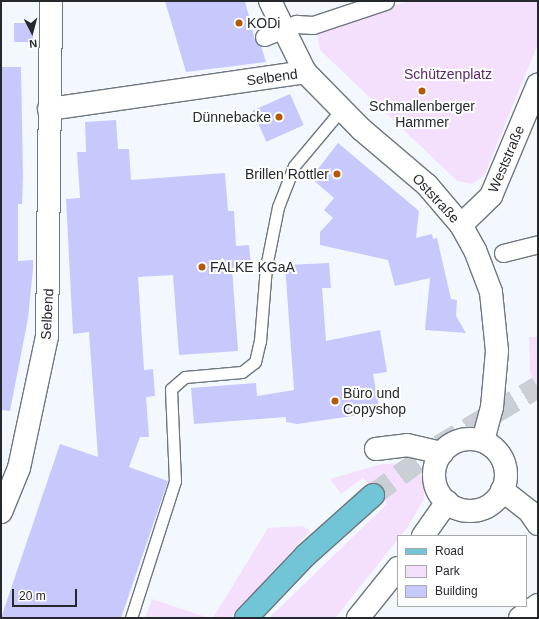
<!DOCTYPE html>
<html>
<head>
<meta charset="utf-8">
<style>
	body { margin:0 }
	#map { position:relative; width:539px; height:619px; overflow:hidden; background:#f2f8fe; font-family:Helvetica,sans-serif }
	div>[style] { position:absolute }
	.green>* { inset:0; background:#f4e0fd }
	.building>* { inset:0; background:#c7c9fd; transform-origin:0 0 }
	.primary-tunnel>* { height:22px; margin-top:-11px; transform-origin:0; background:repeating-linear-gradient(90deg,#c9cfd4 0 22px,transparent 0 33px) }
	.roads { filter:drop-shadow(1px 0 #6e767f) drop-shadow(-1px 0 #6e767f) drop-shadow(0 1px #6e767f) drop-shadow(0 -1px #6e767f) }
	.service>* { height:11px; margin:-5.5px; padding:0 5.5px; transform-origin:5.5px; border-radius:5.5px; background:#fff }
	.pedestrian>* { height:17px; margin:-8.5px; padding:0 8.5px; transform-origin:8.5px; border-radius:8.5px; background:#fff }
	.minor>* { height:22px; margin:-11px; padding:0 11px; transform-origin:11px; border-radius:11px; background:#fff }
	.tertiary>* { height:22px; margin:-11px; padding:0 11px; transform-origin:11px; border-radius:11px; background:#fff }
	.secondary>* { height:22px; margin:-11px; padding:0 11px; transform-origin:11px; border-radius:11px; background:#fff }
	.secondary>.ring { margin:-11px; padding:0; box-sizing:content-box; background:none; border:22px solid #fff; border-radius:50% }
	.primary>* { height:22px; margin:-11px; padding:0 11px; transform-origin:11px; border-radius:11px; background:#71c5d7 }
	.dots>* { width:11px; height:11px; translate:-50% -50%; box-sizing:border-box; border:2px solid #fff; border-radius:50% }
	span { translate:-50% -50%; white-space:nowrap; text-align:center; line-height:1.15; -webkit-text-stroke:4px #fff; paint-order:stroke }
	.poi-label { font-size:14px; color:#25292d }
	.left { translate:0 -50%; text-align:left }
	.right { translate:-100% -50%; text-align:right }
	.park-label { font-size:14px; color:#59286c }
	.street-label { font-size:14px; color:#25292d }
	.frame { position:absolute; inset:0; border:2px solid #25292d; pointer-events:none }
	.legend { position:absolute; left:397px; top:535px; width:130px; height:72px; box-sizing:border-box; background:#fff; border:1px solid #a8a9ab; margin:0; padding:5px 7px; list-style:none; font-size:12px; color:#25292d }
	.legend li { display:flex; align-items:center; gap:8px; height:20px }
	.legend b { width:20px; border:1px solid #a8a9ab }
	.north { position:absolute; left:12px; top:12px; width:40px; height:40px; -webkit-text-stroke:3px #fff; paint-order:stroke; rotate:174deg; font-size:11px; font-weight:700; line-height:16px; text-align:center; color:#25292d }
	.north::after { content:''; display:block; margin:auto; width:14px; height:18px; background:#25292d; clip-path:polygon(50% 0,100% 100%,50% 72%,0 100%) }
	.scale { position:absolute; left:12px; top:589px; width:65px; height:18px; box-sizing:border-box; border:2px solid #25292d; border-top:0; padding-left:5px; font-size:12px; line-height:14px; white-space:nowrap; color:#25292d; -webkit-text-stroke:3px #fff; paint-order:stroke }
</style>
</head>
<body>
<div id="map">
	<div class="green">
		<i style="clip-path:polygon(409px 1px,538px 1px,537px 46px,484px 176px,472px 184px,457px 181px,320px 50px,317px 30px)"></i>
		<i style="clip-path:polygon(529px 337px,538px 337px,538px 391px,530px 372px)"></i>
		<i style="clip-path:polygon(400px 463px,419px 470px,424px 482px,424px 499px,407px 528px,335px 618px,269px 618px,387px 504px,363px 478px,341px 494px,330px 479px,382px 464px)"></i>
		<i style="clip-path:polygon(303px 526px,310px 531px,230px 618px,213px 618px,268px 528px)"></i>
		<i style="clip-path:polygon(152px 599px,209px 618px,145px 618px)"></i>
	</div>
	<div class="building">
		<i style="clip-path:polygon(165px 1px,245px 1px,255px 40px,261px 46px,266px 62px,186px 72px)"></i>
		<i style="left:14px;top:23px;width:19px;height:19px"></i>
		<i style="clip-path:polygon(1px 67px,21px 67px,23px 176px,22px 204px,18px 204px,18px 261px,33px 260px,33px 269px,28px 318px,10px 411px,1px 410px)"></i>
		<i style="left:290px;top:94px;width:34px;height:41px;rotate:66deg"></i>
		<i style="clip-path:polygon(116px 120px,118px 149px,129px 149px,131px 180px,225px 173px,228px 211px,234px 211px,236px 246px,249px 245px,251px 266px,232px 268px,238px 351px,179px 355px,173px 275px,138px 277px,144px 370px,153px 369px,155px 396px,146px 397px,149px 437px,140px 437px,129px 467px,168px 481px,121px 618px,1px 618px,60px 444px,98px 457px,89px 332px,73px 334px,66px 199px,80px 198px,77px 152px,86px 152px,85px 122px)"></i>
		<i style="clip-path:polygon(338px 143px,419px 211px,416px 238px,432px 234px,433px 239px,437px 238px,451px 299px,457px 300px,456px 316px,466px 333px,425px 330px,430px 278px,395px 286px,388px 260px,320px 245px,320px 232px,333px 218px,324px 210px,334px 198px,311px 178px)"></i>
		<i style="clip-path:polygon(329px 263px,331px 288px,322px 288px,326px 341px,380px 330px,387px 372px,373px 374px,380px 412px,297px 424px,286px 422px,286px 417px,194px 424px,191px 388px,256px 383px,257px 396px,294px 390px,285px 265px)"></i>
	</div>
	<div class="primary-tunnel">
		<i style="left:373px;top:495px;width:82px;rotate:-36.6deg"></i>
		<i style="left:439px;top:446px;width:115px;rotate:-30.8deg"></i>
	</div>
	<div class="roads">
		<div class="service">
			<i style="left:131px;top:618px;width:144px;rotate:-72.2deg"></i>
			<i style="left:175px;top:481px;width:92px;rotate:-92.5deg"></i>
			<i style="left:171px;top:389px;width:18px;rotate:-41deg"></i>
			<i style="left:185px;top:377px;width:57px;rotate:-5deg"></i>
			<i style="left:242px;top:372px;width:16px;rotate:-38deg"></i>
			<i style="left:255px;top:362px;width:22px;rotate:-77deg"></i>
			<i style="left:260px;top:341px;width:74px;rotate:-85.4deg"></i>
			<i style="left:266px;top:267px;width:61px;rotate:-78.7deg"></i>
			<i style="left:278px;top:207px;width:44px;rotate:-68.7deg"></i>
			<i style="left:294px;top:166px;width:73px;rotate:-50deg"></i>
		</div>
		<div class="pedestrian">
			<i style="left:264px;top:37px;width:35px;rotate:-22deg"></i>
			<i style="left:296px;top:24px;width:17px;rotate:3deg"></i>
			<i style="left:313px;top:25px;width:76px;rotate:-18.4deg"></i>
			<i style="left:503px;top:253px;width:36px;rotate:-14deg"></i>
		</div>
		<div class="minor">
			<i style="left:270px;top:1px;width:79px;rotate:63.8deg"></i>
			<i style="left:305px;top:72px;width:80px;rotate:45.5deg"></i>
			<i style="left:361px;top:129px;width:87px;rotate:40.3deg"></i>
			<i style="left:427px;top:185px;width:52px;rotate:49.6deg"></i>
			<i style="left:461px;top:225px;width:29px;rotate:61deg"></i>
			<i style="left:475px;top:250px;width:45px;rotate:69.1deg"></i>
			<i style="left:491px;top:292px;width:59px;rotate:84.2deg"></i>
			<i style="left:497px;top:351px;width:56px;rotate:95.1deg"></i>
			<i style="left:492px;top:407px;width:35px;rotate:105deg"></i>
			<i style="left:49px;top:109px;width:259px;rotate:-8.2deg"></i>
			<i style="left:461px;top:225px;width:42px;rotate:-44deg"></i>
			<i style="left:491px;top:196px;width:121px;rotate:-67.2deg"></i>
			<i style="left:376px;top:449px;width:31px;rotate:-7deg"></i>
			<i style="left:407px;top:445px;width:36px;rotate:13deg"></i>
			<i style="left:1px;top:512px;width:48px;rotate:-67.8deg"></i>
			<i style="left:19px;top:468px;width:135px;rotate:-78deg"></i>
			<i style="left:47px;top:336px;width:335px;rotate:-89.3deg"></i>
		</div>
		<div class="tertiary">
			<i style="left:520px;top:618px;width:22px;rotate:-36deg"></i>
		</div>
		<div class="secondary">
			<i class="ring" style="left:434px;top:439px;width:50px;height:50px"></i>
			<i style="left:502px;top:490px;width:34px;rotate:38deg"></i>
			<i style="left:529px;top:511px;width:16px;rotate:55deg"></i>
			<i style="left:423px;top:536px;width:42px;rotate:-54.8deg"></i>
			<i style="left:358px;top:618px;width:64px;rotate:-51.3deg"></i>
		</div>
		<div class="primary">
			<i style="left:246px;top:618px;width:87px;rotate:-46.4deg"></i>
			<i style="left:306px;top:555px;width:90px;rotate:-41.8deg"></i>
		</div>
	</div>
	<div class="dots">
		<i style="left:239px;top:23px;background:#b55804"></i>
		<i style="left:422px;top:91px;background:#b55804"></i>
		<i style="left:279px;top:117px;background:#b55804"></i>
		<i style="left:337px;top:174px;background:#b55804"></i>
		<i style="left:202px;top:267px;background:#b55804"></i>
		<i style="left:335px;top:401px;background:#b55804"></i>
	</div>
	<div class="poi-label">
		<span class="left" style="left:247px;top:23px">KODi</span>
		<span style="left:422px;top:114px">Schmallenberger<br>Hammer</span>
		<span class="right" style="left:271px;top:117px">Dünnebacke</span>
		<span class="right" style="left:329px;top:174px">Brillen Rottler</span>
		<span class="left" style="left:210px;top:267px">FALKE KGaA</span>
		<span class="left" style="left:343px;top:401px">Büro und<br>Copyshop</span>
	</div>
	<div class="park-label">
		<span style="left:448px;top:74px">Schützenplatz</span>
	</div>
	<div class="street-label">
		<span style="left:272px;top:77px;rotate:-8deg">Selbend</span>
		<span style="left:506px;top:159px;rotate:-67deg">Weststraße</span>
		<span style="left:436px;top:198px;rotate:47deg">Oststraße</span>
		<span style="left:47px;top:314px;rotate:-87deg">Selbend</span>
	</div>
	<div class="frame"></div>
	<ul class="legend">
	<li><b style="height:5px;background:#71c5d7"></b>Road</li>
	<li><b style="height:11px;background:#f4e0fd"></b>Park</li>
	<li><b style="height:11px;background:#c7c9fd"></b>Building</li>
	</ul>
	<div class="north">N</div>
	<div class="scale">20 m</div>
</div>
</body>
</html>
